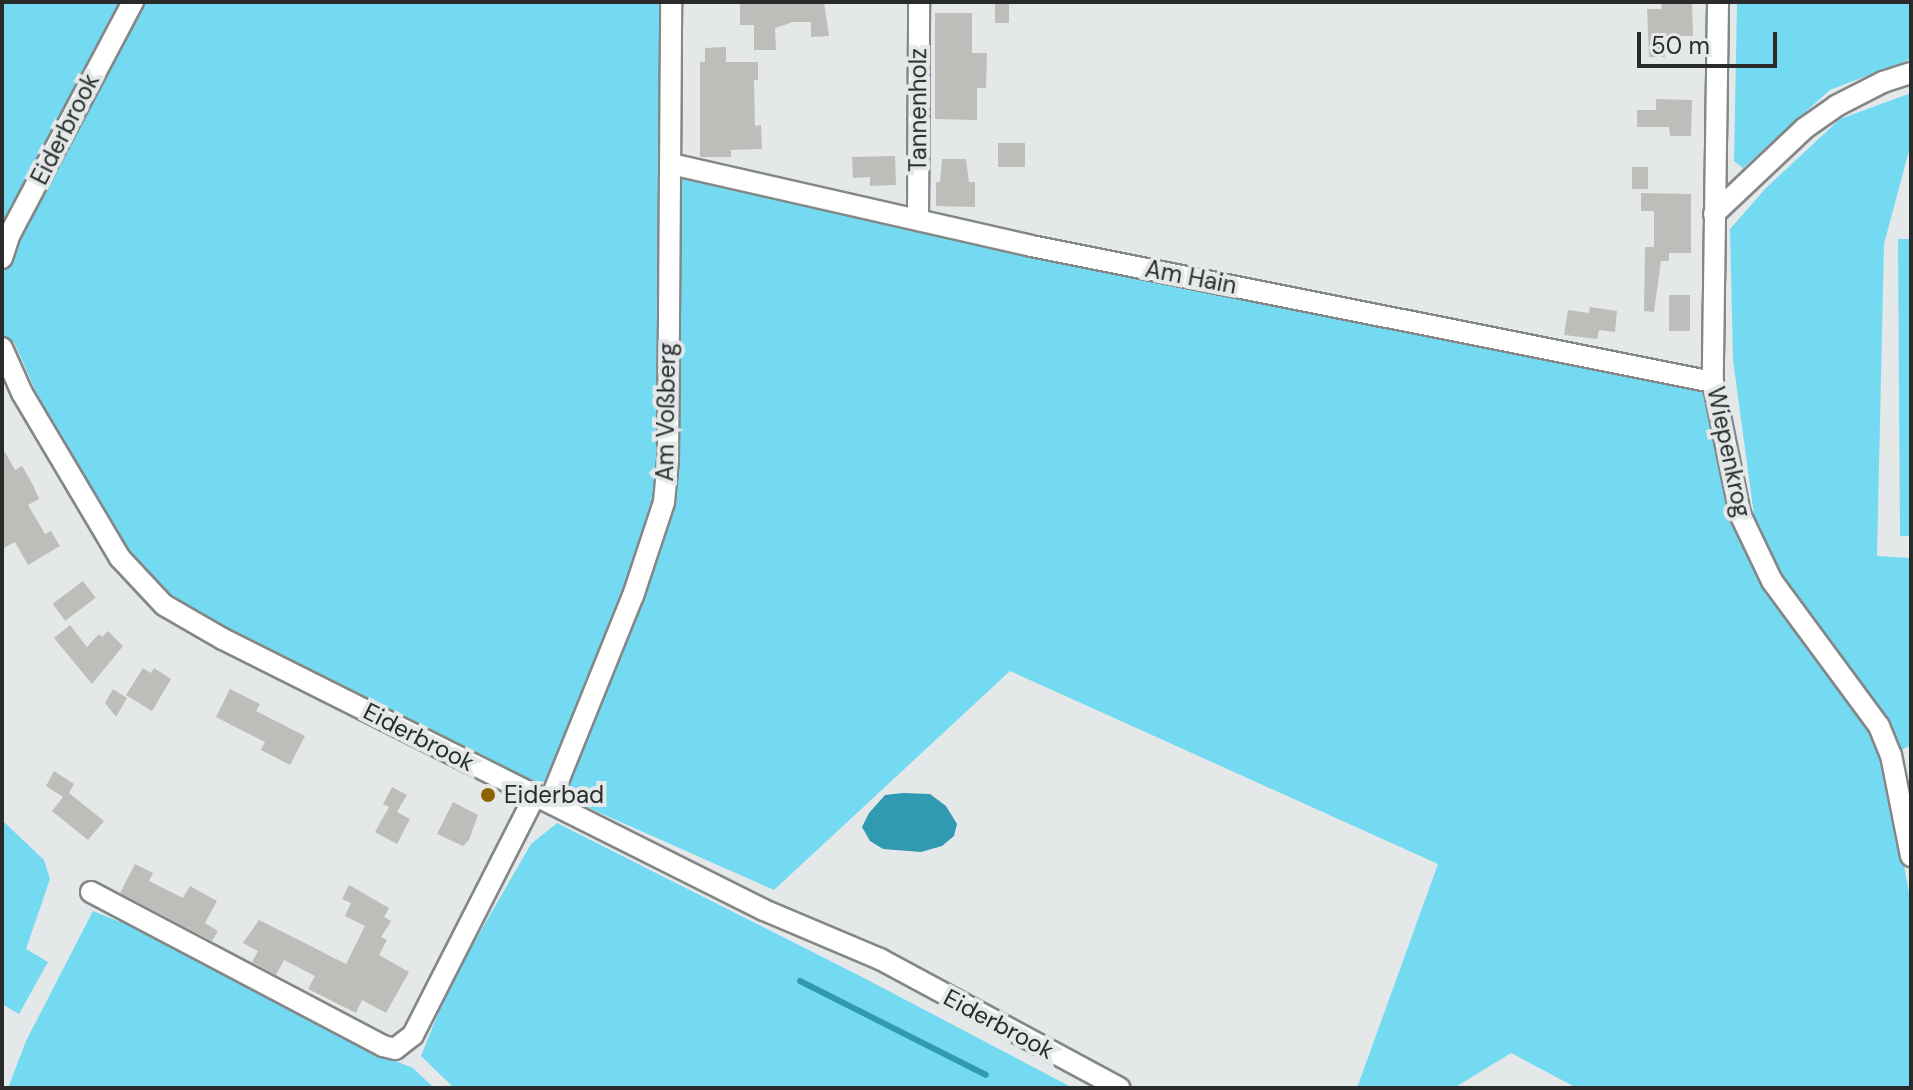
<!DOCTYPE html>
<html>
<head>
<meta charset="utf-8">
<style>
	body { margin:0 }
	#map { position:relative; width:1913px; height:1090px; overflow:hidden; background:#e4e8e9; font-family:"DM Sans",sans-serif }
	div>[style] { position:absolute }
	.green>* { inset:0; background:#74daf2 }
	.water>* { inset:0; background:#2f9ab2 }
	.stream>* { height:6px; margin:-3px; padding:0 3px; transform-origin:3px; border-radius:3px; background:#2f9ab2 }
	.building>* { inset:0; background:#bfbdba; transform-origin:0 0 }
	.roads { filter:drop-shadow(2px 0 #848788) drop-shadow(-2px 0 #848788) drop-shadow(0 2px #848788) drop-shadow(0 -2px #848788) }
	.street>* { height:20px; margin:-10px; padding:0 10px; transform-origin:10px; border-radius:10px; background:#fff }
	.dots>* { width:22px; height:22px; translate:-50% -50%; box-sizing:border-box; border:4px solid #e4e8e9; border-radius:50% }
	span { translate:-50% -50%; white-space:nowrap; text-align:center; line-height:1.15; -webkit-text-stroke:8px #e4e8e9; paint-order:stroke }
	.street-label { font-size:24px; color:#292b2b }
	.poi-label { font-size:24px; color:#292b2b }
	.left { translate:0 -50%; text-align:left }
	.frame { position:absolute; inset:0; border:4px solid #292b2b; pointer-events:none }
	.scale { position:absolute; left:1637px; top:32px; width:140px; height:36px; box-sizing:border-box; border:4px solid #292b2b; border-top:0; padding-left:10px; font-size:24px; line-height:28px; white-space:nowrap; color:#292b2b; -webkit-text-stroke:6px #e4e8e9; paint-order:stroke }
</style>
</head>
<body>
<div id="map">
	<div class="green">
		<i style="clip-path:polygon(2px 2px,662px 2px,663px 168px,1705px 389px,1733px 523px,1767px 588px,1872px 725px,1883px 751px,1911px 904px,1911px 1088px,1577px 1088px,1511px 1053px,1454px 1088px,1357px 1088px,1438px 864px,1010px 671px,774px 890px,582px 805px,575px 788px,551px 780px,536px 783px,229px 633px,171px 600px,128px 553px,36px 392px,14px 342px,2px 338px)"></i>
		<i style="clip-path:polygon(1737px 2px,1911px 2px,1911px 59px,1830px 90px,1743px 168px,1734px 161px)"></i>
		<i style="clip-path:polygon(1911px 93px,1911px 143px,1884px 244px,1877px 556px,1911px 558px,1911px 745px,1897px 752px,1778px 581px,1756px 530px,1733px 360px,1730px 229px,1766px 188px,1840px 119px)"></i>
		<i style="clip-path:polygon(1898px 239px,1911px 239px,1911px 536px,1900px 536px)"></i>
		<i style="clip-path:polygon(2px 820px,44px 860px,50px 879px,26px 949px,48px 962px,19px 1014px,2px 1004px)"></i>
		<i style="clip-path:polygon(557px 823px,864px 978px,1073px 1088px,454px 1088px,421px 1056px,450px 984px,531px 844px)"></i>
		<i style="clip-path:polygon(93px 911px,170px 942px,373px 1052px,413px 1068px,434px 1088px,8px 1088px,26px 1041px)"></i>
	</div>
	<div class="water">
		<i style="clip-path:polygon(903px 793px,930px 794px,946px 806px,957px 824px,954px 836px,942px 846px,921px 852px,883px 849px,870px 841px,862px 827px,869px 813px,885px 795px)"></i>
	</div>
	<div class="stream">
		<i style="left:800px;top:981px;width:208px;rotate:26.8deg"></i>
	</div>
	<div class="building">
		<i style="clip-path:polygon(740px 2px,824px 2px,829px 36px,811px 37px,811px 22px,793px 22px,775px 28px,776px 50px,754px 50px,754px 25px,740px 25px)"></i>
		<i style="left:995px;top:2px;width:14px;height:21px"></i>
		<i style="clip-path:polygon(1661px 2px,1692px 2px,1693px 36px,1665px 36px,1665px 57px,1649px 57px,1647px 9px,1662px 9px)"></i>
		<i style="clip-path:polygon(935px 13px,972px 13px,972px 53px,987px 53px,986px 88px,977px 88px,977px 120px,935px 119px)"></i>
		<i style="clip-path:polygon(726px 47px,726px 62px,758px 62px,758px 80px,754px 80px,755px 126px,761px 125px,762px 149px,731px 150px,731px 157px,700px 157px,700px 62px,705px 62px,705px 48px)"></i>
		<i style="clip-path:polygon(1656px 99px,1692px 100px,1691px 136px,1670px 136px,1669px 127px,1637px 127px,1637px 110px,1656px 110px)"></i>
		<i style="left:998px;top:143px;width:27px;height:24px"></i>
		<i style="clip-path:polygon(895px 156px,896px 185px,870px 186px,870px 177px,853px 178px,852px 157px)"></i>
		<i style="clip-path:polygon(942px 159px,966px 159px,969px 182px,975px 182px,975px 207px,936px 206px,936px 182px,940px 182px)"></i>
		<i style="left:1632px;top:167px;width:16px;height:22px"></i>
		<i style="clip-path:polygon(1641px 193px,1691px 194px,1691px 253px,1669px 253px,1669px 261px,1661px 261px,1654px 312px,1644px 311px,1645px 247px,1654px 247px,1654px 211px,1641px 211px)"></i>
		<i style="left:1669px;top:295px;width:21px;height:36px"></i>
		<i style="clip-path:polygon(1590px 307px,1617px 311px,1615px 332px,1599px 330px,1597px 339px,1564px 335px,1568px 310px,1589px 313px)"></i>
		<i style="clip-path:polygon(2px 447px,15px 470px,22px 466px,33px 485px,39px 499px,28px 505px,45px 534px,51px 531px,60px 546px,28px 565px,15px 542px,2px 549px)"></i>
		<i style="left:83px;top:581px;width:21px;height:38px;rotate:53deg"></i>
		<i style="clip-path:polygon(70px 625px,87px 647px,99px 634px,102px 637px,108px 631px,123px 646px,92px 684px,54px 638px)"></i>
		<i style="clip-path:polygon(143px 668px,151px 673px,154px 668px,171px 679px,152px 711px,126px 695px)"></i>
		<i style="clip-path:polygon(113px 689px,127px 698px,116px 717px,105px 703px)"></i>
		<i style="clip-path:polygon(230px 689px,260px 704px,256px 711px,305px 736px,290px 765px,261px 750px,265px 742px,216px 717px)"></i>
		<i style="clip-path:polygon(54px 771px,74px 784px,69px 793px,104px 821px,88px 840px,52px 811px,63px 797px,46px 786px)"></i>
		<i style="clip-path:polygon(392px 787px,407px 795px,397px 812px,410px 819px,397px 844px,375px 832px,389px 807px,393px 809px,383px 804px)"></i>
		<i style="clip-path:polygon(453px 802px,478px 815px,469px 840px,463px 846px,437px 834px)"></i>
		<i style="clip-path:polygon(135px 864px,153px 873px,149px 881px,183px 898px,190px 886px,217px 901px,205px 923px,218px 931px,212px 941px,120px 893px)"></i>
		<i style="clip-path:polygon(349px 885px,389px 908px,384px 917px,391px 921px,381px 937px,387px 940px,379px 955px,409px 972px,386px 1013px,362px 1000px,356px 1013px,308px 989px,315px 976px,284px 960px,276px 975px,252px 962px,258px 951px,243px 943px,259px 920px,346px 964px,365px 926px,345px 916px,351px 903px,342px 899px)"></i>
	</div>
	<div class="roads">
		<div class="street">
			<i style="left:1718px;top:2px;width:380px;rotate:90.8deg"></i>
			<i style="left:1713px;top:382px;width:135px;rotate:78.4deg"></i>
			<i style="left:1740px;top:514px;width:74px;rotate:64.5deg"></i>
			<i style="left:1772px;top:581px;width:180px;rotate:53.6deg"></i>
			<i style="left:1879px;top:726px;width:31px;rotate:68deg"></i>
			<i style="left:1891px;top:755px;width:103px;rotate:78.8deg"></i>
			<i style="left:671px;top:164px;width:369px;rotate:12.8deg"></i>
			<i style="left:1031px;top:246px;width:695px;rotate:11.28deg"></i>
			<i style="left:1714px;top:214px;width:125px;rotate:-43.4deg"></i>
			<i style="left:1805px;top:128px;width:38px;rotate:-35deg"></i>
			<i style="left:1836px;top:106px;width:53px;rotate:-27.1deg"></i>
			<i style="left:1883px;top:82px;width:29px;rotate:-18deg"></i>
			<i style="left:918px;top:219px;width:217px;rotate:-89.7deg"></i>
			<i style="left:2px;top:258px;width:25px;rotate:-72deg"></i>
			<i style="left:10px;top:234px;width:263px;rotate:-62.1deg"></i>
			<i style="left:2px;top:348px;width:49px;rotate:66deg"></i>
			<i style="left:22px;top:393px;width:192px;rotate:59.3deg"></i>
			<i style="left:120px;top:558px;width:64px;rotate:46.9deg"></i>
			<i style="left:164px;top:605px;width:68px;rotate:30deg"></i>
			<i style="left:223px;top:639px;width:605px;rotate:26.61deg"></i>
			<i style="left:764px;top:910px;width:126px;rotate:22.9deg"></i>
			<i style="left:880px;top:959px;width:272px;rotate:28.3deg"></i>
			<i style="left:550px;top:801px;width:221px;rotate:-68deg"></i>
			<i style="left:633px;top:596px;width:99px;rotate:-71.7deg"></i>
			<i style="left:664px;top:502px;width:42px;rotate:-84.6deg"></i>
			<i style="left:668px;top:460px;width:458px;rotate:-89.6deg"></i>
			<i style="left:91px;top:892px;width:330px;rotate:27.8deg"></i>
			<i style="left:383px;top:1046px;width:12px;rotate:14deg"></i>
			<i style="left:395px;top:1049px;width:23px;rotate:-38deg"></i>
			<i style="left:413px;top:1035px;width:268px;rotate:-63deg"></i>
		</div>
	</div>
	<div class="dots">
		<i style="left:488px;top:795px;background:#8b6102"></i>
	</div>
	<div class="street-label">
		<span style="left:918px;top:110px;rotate:-90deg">Tannenholz</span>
		<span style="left:65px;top:129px;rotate:-63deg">Eiderbrook</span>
		<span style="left:1191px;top:277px;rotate:11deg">Am Hain</span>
		<span style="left:666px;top:412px;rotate:-89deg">Am Voßberg</span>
		<span style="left:1729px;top:452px;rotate:78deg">Wiepenkrog</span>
		<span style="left:419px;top:737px;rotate:27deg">Eiderbrook</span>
		<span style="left:999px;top:1024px;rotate:28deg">Eiderbrook</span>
	</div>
	<div class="poi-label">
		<span class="left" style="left:504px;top:795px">Eiderbad</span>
	</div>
	<div class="frame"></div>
	<div class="scale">50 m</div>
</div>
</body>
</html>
